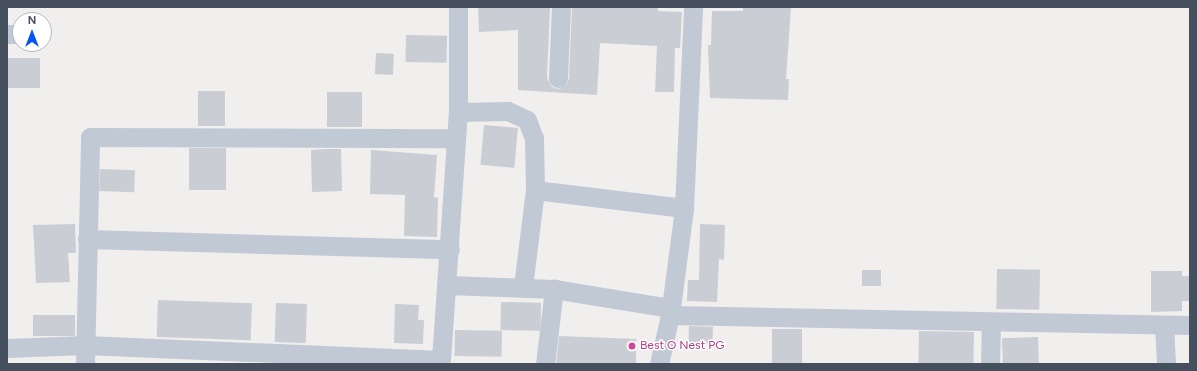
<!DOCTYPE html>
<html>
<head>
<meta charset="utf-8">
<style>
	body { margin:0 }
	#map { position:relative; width:1197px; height:371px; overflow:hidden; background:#f1eeee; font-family:Figtree,sans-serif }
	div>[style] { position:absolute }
	.building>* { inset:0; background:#cacdd4; transform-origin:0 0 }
	.minor>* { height:19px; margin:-9.5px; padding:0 9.5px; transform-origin:9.5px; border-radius:9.5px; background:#c1c9d5 }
	.dots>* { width:11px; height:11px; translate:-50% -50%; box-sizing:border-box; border:2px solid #fff; border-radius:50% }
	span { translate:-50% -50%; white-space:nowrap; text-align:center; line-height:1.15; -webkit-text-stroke:3px #fff; paint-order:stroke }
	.hotel-label { font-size:12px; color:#b23c85 }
	.left { translate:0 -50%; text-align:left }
	.frame { position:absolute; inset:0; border:8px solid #454f5e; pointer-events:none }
	.north { position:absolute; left:12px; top:12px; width:40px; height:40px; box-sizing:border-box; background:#fff; border:1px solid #b5b9bf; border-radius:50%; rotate:0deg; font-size:11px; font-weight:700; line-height:16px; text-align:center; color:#454f5e }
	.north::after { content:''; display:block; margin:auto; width:14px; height:18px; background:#0856f2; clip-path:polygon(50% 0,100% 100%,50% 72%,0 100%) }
</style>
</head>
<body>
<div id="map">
	<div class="building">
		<i style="clip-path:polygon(478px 7px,550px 7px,547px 78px,552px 87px,558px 89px,567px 84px,569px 78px,572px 7px,658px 7px,658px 11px,682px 12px,680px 48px,675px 48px,674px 92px,655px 92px,657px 46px,600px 43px,597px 95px,518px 90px,518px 30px,479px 32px)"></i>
		<i style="clip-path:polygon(743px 7px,791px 7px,786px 79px,789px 79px,788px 100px,710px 98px,708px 45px,711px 45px,712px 11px,743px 11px)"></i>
		<i style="left:406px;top:35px;width:41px;height:27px;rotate:1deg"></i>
		<i style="left:376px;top:53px;width:18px;height:21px;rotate:3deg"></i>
		<i style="left:7px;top:58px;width:33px;height:30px"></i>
		<i style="left:198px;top:91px;width:27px;height:35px"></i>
		<i style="left:327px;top:92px;width:35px;height:35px"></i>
		<i style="left:484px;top:125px;width:34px;height:40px;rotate:5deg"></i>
		<i style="left:189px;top:148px;width:37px;height:42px"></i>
		<i style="clip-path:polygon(326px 149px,341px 149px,342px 191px,312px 192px,311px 150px)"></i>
		<i style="clip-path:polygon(371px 150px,437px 155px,434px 197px,438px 198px,437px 237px,404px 236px,405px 195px,370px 194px)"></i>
		<i style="left:100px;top:169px;width:35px;height:22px;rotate:2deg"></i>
		<i style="clip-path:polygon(75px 224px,76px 253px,68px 253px,70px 282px,36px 283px,33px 225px)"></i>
		<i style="clip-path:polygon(700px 224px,725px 225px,724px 260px,719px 259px,717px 302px,687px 301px,688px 280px,699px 280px)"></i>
		<i style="left:997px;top:269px;width:43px;height:40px;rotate:1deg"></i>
		<i style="left:862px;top:270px;width:19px;height:16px"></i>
		<i style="clip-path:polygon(1151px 271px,1182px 271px,1182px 276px,1190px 276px,1190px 301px,1182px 301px,1182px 311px,1151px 312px)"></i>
		<i style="left:158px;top:300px;width:94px;height:37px;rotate:2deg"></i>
		<i style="left:501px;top:302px;width:40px;height:28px;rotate:1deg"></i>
		<i style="left:276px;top:303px;width:31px;height:39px;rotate:2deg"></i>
		<i style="clip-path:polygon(395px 304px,419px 305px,418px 320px,424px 320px,423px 344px,394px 343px)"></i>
		<i style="left:33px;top:315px;width:42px;height:21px"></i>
		<i style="left:689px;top:326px;width:24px;height:17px;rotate:2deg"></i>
		<i style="left:772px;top:329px;width:30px;height:35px"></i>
		<i style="left:455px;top:330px;width:47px;height:26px;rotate:1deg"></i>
		<i style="left:919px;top:331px;width:55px;height:33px;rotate:1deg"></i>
		<i style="clip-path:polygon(559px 336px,636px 339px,636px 364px,556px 364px)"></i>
		<i style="left:1038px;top:337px;width:27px;height:36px;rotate:88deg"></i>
	</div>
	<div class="minor">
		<i style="left:7px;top:34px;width:13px"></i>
		<i style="left:558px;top:78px;width:71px;rotate:-87.6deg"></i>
		<i style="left:458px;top:112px;width:50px;rotate:-1.1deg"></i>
		<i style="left:508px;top:111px;width:21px;rotate:25deg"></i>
		<i style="left:527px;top:120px;width:19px;rotate:69deg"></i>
		<i style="left:534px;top:138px;width:52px;rotate:88.9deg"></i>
		<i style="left:535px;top:190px;width:97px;rotate:97.1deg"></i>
		<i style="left:535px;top:190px;width:150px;rotate:6.9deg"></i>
		<i style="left:87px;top:239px;width:363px;rotate:1.6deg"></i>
		<i style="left:447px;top:285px;width:107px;rotate:2.1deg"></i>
		<i style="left:554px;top:289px;width:118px;rotate:9.3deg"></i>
		<i style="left:670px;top:315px;width:520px;rotate:1.1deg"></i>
		<i style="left:1164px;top:325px;width:39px;rotate:87deg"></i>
		<i style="left:7px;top:348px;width:78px;rotate:-2.2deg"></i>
		<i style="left:85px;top:345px;width:356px;rotate:2.4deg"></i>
		<i style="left:441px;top:360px;width:249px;rotate:-86.1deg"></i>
		<i style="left:458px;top:112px;width:105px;rotate:-90deg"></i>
		<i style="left:85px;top:364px;width:227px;rotate:-88.7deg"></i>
		<i style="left:90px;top:137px;width:366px;rotate:0.2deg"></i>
		<i style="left:545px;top:364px;width:76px;rotate:-83.2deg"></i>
		<i style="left:659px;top:364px;width:50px;rotate:-77.3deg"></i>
		<i style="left:670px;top:315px;width:108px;rotate:-82.5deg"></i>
		<i style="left:684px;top:208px;width:201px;rotate:-87.4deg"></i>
		<i style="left:990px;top:364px;width:41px;rotate:-88.6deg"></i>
	</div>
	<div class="dots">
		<i style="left:632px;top:346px;background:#d1479c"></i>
	</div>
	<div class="hotel-label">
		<span class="left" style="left:640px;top:346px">Best O Nest PG</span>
	</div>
	<div class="frame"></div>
	<div class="north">N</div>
</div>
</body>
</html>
